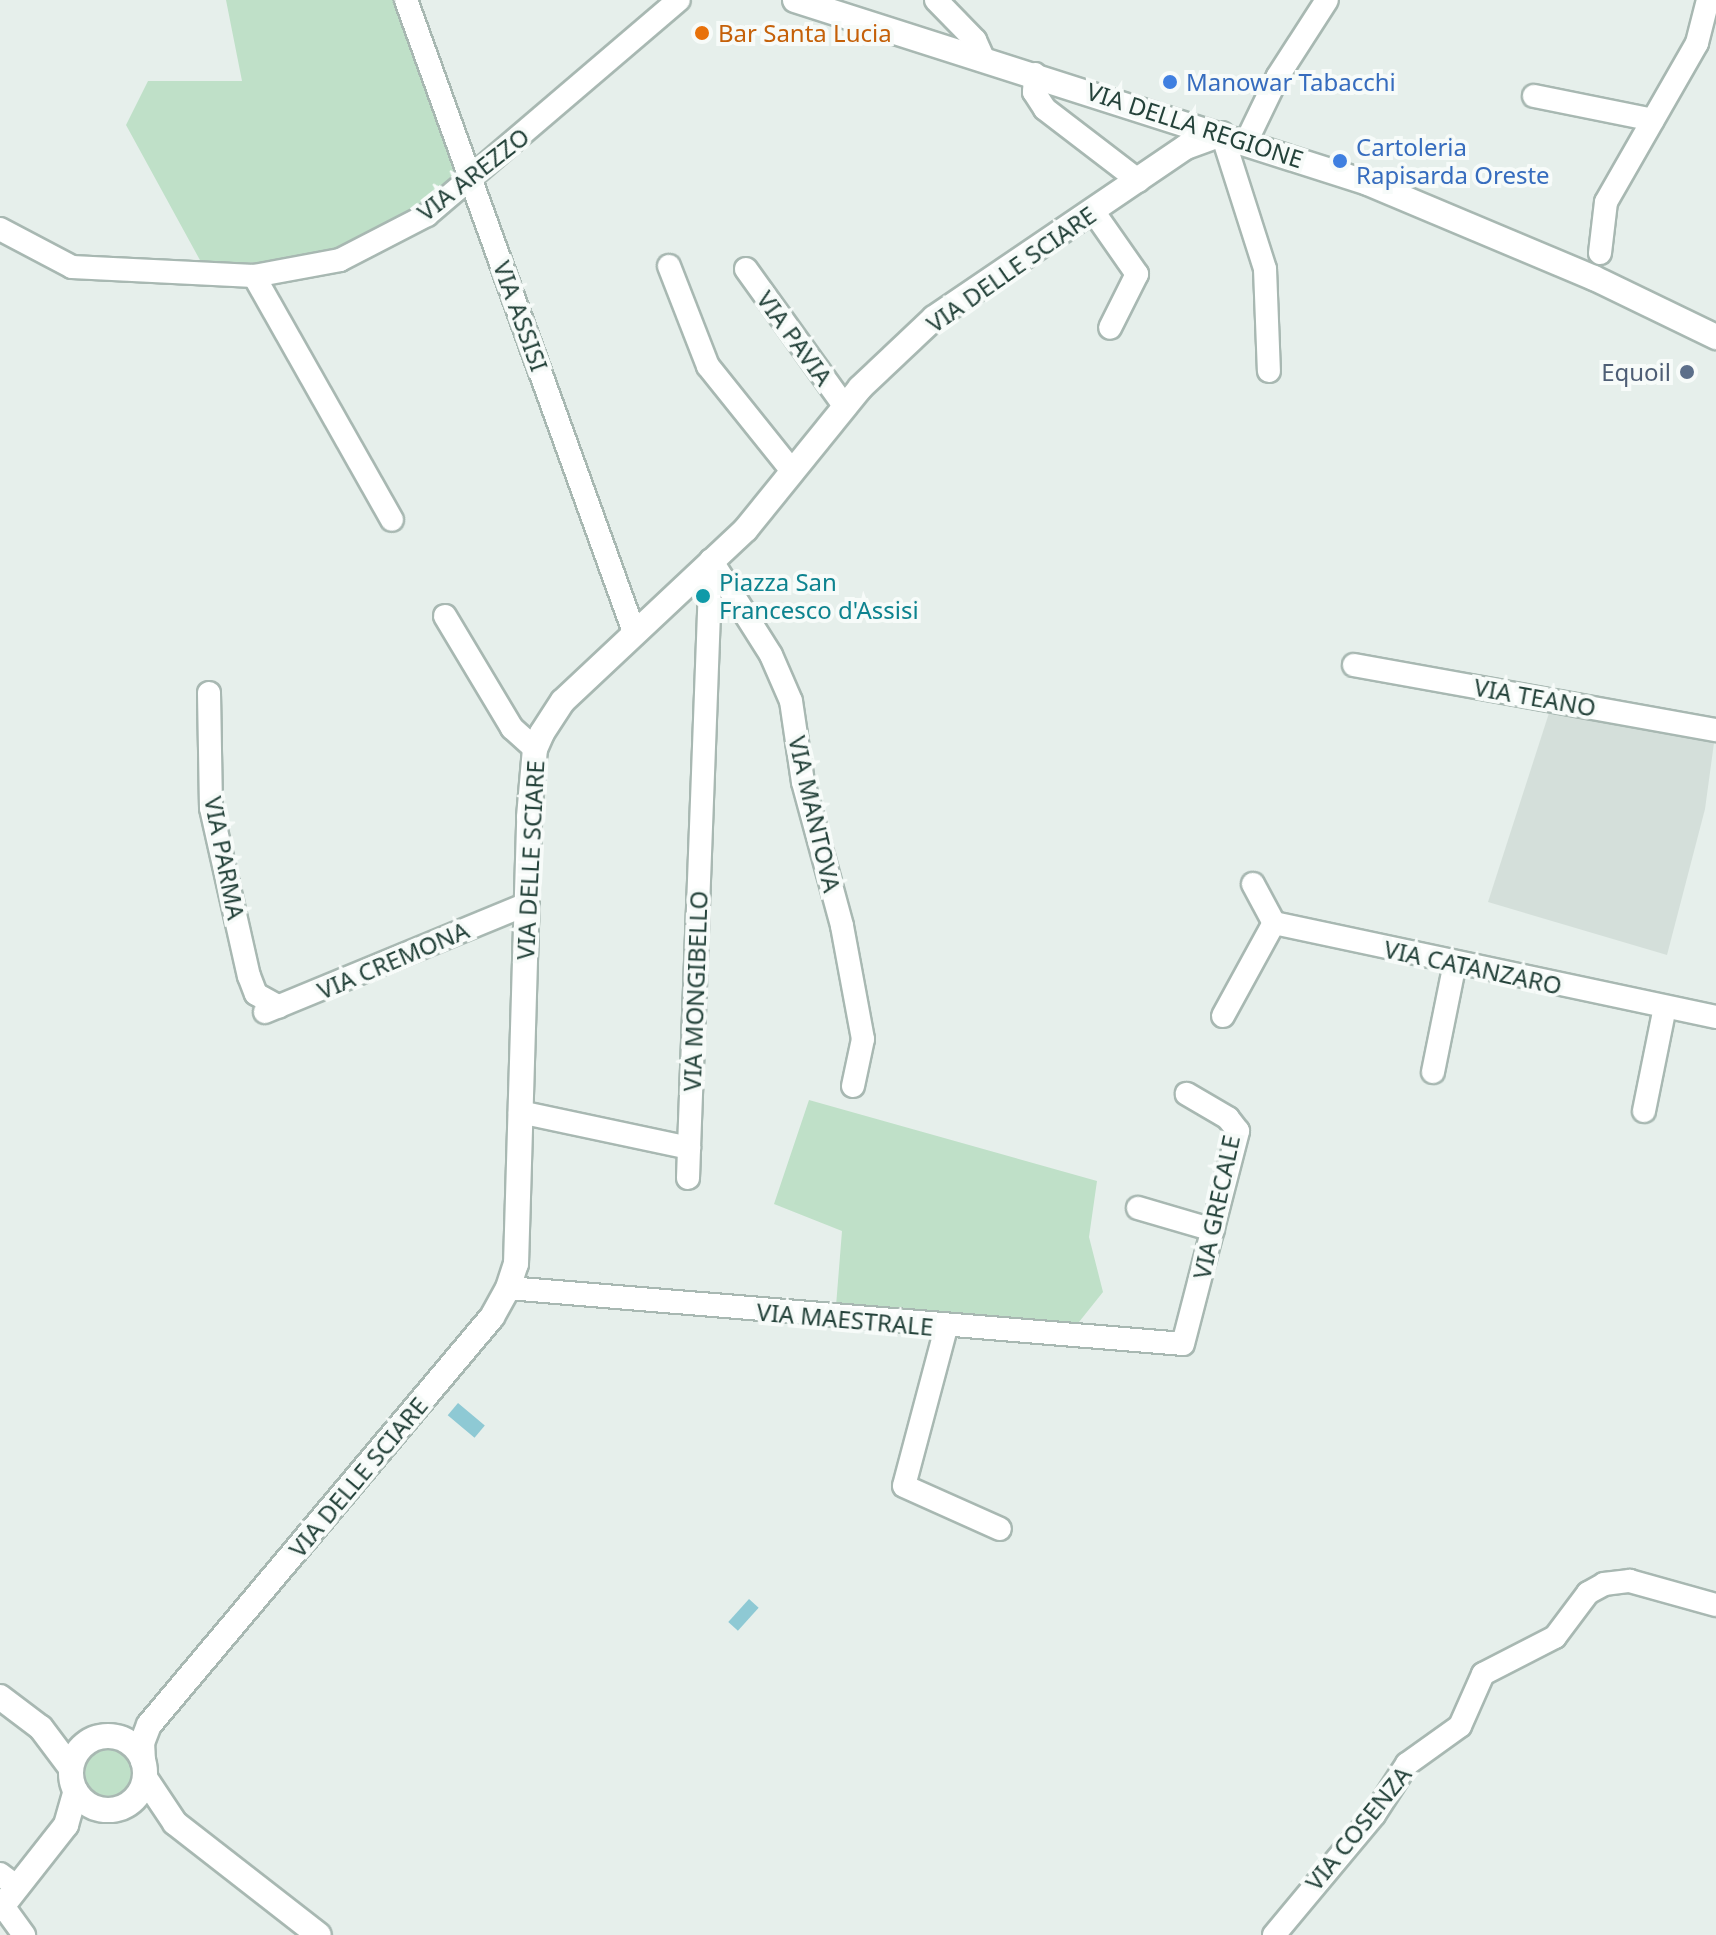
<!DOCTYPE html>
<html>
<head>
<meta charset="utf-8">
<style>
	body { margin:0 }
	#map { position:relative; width:1716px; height:1935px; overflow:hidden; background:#e6efeb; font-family:"Noto Sans",sans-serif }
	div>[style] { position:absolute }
	.built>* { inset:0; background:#d4dfda }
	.green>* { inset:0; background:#bfe0c8 }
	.round { border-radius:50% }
	.water>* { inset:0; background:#8ec9d4; transform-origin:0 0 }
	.roads { filter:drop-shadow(2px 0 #a8b8b2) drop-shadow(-2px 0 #a8b8b2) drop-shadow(0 2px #a8b8b2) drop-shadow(0 -2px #a8b8b2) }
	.street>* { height:22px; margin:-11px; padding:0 11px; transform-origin:11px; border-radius:11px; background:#fff }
	.secondary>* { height:24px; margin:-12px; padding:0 12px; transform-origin:12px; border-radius:12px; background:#fff }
	.secondary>.ring { margin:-12px; padding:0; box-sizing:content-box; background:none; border:24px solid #fff; border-radius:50% }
	.dots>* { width:22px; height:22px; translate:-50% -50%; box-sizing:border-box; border:4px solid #f7fbf9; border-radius:50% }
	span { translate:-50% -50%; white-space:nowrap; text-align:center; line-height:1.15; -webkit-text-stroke:8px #f7fbf9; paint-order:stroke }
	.food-label { font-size:24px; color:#c56008 }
	.left { translate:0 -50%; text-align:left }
	.shop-label { font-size:24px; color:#366cbe }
	.street-label { font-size:24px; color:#24423a }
	.service-label { font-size:24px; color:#4e5e75 }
	.right { translate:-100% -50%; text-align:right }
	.culture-label { font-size:24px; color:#0d838f }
</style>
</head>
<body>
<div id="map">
	<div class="built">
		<i style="clip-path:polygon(1549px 713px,1714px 743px,1705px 809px,1667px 955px,1488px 902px)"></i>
	</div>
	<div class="green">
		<i style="clip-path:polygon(226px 0,396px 0,458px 173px,454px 179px,423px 204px,339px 247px,269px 263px,201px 262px,126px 125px,148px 81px,242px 81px)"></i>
		<i style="clip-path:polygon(809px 1100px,1097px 1181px,1089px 1237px,1103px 1292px,1075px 1327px,836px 1306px,842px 1231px,774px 1204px)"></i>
		<i class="round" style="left:85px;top:1750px;width:46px;height:46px"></i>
	</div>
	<div class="water">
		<i style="left:458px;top:1403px;width:35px;height:16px;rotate:40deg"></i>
		<i style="left:749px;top:1599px;width:13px;height:31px;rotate:42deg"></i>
	</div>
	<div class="roads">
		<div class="street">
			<i style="left:406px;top:0;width:672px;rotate:70.16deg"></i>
			<i style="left:936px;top:0;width:56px;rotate:45.7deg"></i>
			<i style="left:975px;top:40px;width:17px;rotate:66deg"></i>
			<i style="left:1035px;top:74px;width:18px;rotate:93deg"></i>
			<i style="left:1034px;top:92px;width:20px;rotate:57deg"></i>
			<i style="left:1045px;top:109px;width:118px;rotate:37.5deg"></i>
			<i style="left:1534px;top:96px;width:121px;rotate:11.4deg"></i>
			<i style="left:1222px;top:134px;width:142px;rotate:72.3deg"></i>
			<i style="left:1265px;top:269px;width:102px;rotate:87.8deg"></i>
			<i style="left:1247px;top:140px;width:71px;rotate:-64.2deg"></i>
			<i style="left:1278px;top:76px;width:90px;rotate:-57.2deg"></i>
			<i style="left:1093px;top:211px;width:77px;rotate:55.1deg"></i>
			<i style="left:1137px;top:274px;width:60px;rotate:116.6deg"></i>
			<i style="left:0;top:229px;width:81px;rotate:27.8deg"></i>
			<i style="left:72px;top:267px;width:182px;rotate:2.8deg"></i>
			<i style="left:254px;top:276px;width:87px;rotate:-10.5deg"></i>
			<i style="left:340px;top:260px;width:98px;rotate:-27.3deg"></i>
			<i style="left:427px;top:215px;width:331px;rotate:-40.5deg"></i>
			<i style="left:1600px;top:253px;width:51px;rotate:-83.3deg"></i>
			<i style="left:1606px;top:202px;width:183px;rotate:-60.2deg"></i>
			<i style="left:1697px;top:43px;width:44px;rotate:-75.7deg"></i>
			<i style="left:669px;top:266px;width:107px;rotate:68.7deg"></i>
			<i style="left:708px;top:366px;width:136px;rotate:51.3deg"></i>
			<i style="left:746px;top:269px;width:170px;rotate:54.3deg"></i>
			<i style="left:254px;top:276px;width:280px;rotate:60.5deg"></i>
			<i style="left:711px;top:560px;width:112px;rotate:57.7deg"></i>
			<i style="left:771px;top:655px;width:50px;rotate:66.5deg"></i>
			<i style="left:791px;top:701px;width:82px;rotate:81.6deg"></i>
			<i style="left:803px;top:782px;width:149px;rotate:74.8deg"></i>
			<i style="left:842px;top:926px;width:115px;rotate:79.5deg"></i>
			<i style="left:863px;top:1039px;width:48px;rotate:102deg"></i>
			<i style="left:445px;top:616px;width:131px;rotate:59.1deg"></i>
			<i style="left:512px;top:728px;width:31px;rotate:42deg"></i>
			<i style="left:1354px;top:665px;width:368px;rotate:10.2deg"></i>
			<i style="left:209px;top:693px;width:115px;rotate:89deg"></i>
			<i style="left:211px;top:808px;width:172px;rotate:77.3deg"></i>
			<i style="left:249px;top:976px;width:19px;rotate:69deg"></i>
			<i style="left:256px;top:994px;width:26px;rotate:29deg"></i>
			<i style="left:1253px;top:884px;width:44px;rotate:61.7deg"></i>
			<i style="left:1274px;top:923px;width:452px;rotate:12deg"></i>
			<i style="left:265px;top:1012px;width:283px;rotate:-22.4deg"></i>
			<i style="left:1223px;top:1016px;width:106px;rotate:-61.3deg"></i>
			<i style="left:1433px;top:1072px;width:111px;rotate:-78.6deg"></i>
			<i style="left:1644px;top:1111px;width:106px;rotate:-78.6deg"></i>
			<i style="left:520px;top:1112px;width:173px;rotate:12deg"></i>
			<i style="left:689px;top:1148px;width:588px;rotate:-87.86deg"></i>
			<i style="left:688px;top:1178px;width:30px;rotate:-88deg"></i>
			<i style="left:1138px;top:1208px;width:78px;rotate:16.3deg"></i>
			<i style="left:508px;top:1288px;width:677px;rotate:4.74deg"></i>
			<i style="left:1183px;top:1344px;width:220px;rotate:-75.5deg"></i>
			<i style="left:1238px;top:1131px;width:16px;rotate:-128deg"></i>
			<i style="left:1228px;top:1118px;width:48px;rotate:-149.7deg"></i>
			<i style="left:946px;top:1328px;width:163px;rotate:104.9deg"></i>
			<i style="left:904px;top:1486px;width:105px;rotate:24.1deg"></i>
			<i style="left:0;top:1874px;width:20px;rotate:37deg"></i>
			<i style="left:3px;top:1906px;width:36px;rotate:54deg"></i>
			<i style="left:1274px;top:1935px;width:156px;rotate:-50.2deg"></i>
			<i style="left:1374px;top:1815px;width:61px;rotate:-57.1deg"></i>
			<i style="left:1407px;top:1764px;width:65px;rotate:-35.6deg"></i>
			<i style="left:1460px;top:1726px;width:57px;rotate:-66.1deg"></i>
			<i style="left:1483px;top:1674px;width:81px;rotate:-27.2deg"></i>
			<i style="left:1555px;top:1637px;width:55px;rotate:-53.1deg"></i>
			<i style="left:1588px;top:1593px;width:18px;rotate:-29deg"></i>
			<i style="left:1604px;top:1584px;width:26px;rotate:-7deg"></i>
			<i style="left:1630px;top:1581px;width:89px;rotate:15.6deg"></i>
		</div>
		<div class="secondary">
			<i style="left:795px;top:0;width:602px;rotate:17.71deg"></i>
			<i style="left:1368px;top:183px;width:245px;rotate:22.8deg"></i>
			<i style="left:1594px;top:278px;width:136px;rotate:25.8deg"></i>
			<i style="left:0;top:1697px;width:51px;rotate:37.1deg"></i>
			<i style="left:41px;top:1728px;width:50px;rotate:53.1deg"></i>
			<i class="ring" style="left:71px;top:1736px;width:50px;height:50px"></i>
			<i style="left:143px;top:1761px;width:18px;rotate:-93deg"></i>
			<i style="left:142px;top:1743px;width:19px;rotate:-69deg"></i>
			<i style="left:149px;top:1725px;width:533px;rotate:-49.95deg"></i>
			<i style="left:492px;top:1317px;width:33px;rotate:-61deg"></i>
			<i style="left:508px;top:1288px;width:25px;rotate:-72deg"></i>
			<i style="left:516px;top:1264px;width:447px;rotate:-88.3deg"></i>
			<i style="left:529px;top:817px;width:68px;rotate:-85deg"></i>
			<i style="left:535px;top:749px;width:17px;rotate:-66deg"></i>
			<i style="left:542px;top:733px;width:38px;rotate:-57deg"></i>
			<i style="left:563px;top:701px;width:251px;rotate:-43.2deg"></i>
			<i style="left:746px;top:529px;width:181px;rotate:-51deg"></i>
			<i style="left:860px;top:388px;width:102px;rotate:-43.4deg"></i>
			<i style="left:934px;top:318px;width:305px;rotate:-34.2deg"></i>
			<i style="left:1186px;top:147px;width:38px;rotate:-20deg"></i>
			<i style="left:145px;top:1778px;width:54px;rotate:56.3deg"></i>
			<i style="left:175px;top:1823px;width:182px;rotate:37.9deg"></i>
			<i style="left:0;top:1909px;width:107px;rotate:-51.8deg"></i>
			<i style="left:66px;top:1825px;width:35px;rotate:-74deg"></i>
		</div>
	</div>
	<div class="dots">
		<i style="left:702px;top:33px;background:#e8710a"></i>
		<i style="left:1170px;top:82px;background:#3f7fe0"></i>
		<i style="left:1340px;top:161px;background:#3f7fe0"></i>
		<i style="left:1687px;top:372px;background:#5c6f8a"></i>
		<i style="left:703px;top:596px;background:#0f9aa8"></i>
	</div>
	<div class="food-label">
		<span class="left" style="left:718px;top:33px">Bar Santa Lucia</span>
	</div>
	<div class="shop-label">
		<span class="left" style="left:1186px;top:82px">Manowar Tabacchi</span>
		<span class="left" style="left:1356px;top:161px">Cartoleria<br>Rapisarda Oreste</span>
	</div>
	<div class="street-label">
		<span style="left:1195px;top:125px;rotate:18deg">VIA DELLA REGIONE</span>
		<span style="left:473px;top:174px;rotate:-38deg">VIA AREZZO</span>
		<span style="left:1011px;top:269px;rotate:-35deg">VIA DELLE SCIARE</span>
		<span style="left:521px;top:316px;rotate:70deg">VIA ASSISI</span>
		<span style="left:795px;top:338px;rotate:54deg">VIA PAVIA</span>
		<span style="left:1535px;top:697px;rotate:10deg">VIA TEANO</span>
		<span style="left:815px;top:814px;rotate:77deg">VIA MANTOVA</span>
		<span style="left:225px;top:858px;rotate:79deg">VIA PARMA</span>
		<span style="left:530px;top:860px;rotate:-87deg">VIA DELLE SCIARE</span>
		<span style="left:393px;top:960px;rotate:-23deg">VIA CREMONA</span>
		<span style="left:1473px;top:967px;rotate:12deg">VIA CATANZARO</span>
		<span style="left:695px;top:991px;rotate:-88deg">VIA MONGIBELLO</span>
		<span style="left:1216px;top:1207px;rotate:-78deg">VIA GRECALE</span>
		<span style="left:845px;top:1319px;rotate:5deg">VIA MAESTRALE</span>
		<span style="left:358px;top:1477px;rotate:-50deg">VIA DELLE SCIARE</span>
		<span style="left:1358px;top:1828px;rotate:-51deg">VIA COSENZA</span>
	</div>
	<div class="service-label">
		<span class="right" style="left:1671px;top:372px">Equoil</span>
	</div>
	<div class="culture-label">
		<span class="left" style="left:719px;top:596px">Piazza San<br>Francesco d'Assisi</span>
	</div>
</div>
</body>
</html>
